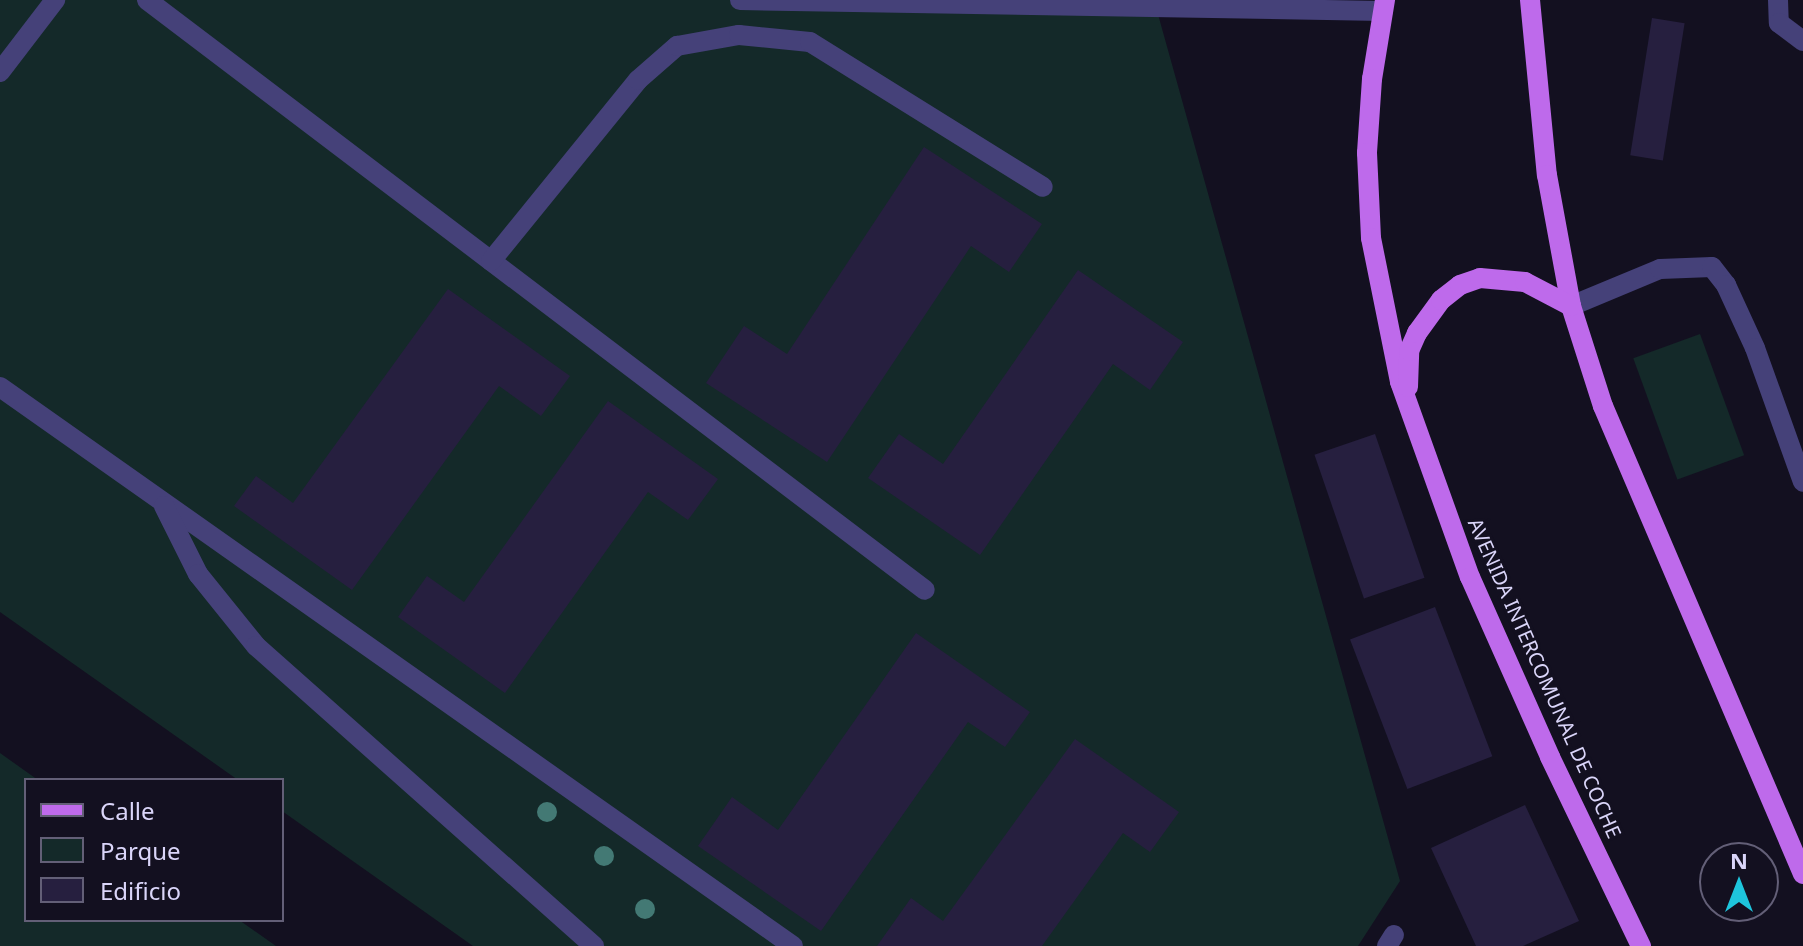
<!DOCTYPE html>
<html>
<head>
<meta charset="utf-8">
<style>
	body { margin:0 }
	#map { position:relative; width:1803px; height:946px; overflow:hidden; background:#131020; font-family:"Noto Sans",sans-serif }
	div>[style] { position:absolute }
	.green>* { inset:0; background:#142929; transform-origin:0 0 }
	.building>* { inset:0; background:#261f3f; transform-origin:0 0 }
	.minor>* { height:20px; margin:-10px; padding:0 10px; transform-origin:10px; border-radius:10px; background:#454179 }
	.major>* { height:20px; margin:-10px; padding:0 10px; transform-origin:10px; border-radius:10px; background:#be6aeb }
	.trees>* { width:20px; height:20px; margin:-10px; border-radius:50%; background:#437974 }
	span { translate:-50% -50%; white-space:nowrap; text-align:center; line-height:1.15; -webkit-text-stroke:6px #131020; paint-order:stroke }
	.street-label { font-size:20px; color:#dad5f9 }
	.legend { position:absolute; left:24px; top:778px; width:260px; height:144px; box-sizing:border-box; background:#131020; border:2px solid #635f77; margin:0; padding:10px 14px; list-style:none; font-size:24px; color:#dad5f9 }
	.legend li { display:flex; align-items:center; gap:16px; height:40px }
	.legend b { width:40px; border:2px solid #635f77 }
	.north { position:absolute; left:1699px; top:842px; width:80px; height:80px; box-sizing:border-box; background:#131020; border:2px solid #635f77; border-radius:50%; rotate:0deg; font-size:22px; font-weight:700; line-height:32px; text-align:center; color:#dad5f9 }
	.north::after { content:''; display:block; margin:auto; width:28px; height:36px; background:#1ec5dc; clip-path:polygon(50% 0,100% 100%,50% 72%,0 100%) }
</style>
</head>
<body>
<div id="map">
	<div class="green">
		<i style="clip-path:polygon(0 0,1154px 0,1400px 881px,1358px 946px,473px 946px,282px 811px,282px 780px,238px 780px,0 612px)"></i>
		<i style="left:1700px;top:334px;width:129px;height:71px;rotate:70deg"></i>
		<i style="clip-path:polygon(0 753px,38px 780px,26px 780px,26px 920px,239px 920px,276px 946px,0 946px)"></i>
	</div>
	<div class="building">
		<i style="left:1652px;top:18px;width:33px;height:139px;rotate:9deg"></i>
		<i style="clip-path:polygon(924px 147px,1042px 224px,1009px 272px,971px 246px,827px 462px,706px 383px,744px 326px,787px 354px)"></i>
		<i style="clip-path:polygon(1078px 270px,1183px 342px,1150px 390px,1113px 364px,980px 555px,868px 478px,899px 434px,943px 464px)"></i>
		<i style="clip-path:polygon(448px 289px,570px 376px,541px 416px,499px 386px,352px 590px,234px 506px,256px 476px,293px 503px)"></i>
		<i style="clip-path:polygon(608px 401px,718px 479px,688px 520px,648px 492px,505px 693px,398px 617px,427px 576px,464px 602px)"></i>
		<i style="left:1375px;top:434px;width:152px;height:64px;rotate:71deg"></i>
		<i style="left:1435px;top:607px;width:160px;height:91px;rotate:69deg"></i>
		<i style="clip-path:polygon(916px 633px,1030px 712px,1005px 747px,968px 722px,821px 931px,698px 846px,732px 797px,778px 830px)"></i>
		<i style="clip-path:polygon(1075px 739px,1179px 812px,1150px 852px,1123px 833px,1042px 946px,877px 946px,911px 898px,943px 921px)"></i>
		<i style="clip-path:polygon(1525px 805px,1579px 921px,1523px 946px,1476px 946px,1431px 848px)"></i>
	</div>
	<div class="minor">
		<i style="left:147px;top:0;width:976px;rotate:37.18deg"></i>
		<i style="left:740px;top:0;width:643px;rotate:0.98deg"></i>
		<i style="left:1778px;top:0;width:23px;rotate:88deg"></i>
		<i style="left:1779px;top:23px;width:30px;rotate:37deg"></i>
		<i style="left:0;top:72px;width:91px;rotate:-52.6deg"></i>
		<i style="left:491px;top:261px;width:233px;rotate:-50.9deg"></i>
		<i style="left:638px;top:80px;width:52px;rotate:-41.1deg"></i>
		<i style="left:677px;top:46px;width:63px;rotate:-10.1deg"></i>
		<i style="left:739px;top:35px;width:71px;rotate:5.6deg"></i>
		<i style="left:810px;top:42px;width:274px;rotate:31.9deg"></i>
		<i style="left:1571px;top:306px;width:96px;rotate:-22.6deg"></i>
		<i style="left:1660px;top:269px;width:52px;rotate:-2.2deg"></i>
		<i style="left:1712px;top:267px;width:23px;rotate:52deg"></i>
		<i style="left:1726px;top:285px;width:69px;rotate:65.3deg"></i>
		<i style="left:1755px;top:348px;width:142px;rotate:70.3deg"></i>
		<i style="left:0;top:387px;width:970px;rotate:35.18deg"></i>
		<i style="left:164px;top:506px;width:76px;rotate:63.4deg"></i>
		<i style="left:198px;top:574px;width:92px;rotate:51.1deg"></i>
		<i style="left:256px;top:646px;width:452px;rotate:41.6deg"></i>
		<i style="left:1387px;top:946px;width:13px;rotate:-58deg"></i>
	</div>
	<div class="major">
		<i style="left:1385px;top:0;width:80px;rotate:99.3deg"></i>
		<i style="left:1372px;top:79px;width:74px;rotate:93.9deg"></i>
		<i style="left:1367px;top:153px;width:85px;rotate:87.3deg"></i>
		<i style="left:1371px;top:238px;width:147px;rotate:78.6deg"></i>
		<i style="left:1400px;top:382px;width:207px;rotate:70.3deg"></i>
		<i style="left:1470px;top:577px;width:197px;rotate:66deg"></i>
		<i style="left:1550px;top:757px;width:210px;rotate:64.3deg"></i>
		<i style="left:1530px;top:0;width:176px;rotate:84.5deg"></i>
		<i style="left:1547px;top:175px;width:133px;rotate:79.6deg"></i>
		<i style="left:1571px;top:306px;width:105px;rotate:72.3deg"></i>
		<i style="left:1603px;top:406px;width:509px;rotate:66.86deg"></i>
		<i style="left:1408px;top:387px;width:36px;rotate:-88deg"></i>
		<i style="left:1409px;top:351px;width:20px;rotate:-66deg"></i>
		<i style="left:1417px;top:333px;width:41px;rotate:-54deg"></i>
		<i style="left:1441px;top:300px;width:24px;rotate:-38deg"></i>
		<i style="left:1460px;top:285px;width:21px;rotate:-19deg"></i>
		<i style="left:1480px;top:278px;width:45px;rotate:5.1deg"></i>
		<i style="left:1525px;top:282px;width:52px;rotate:27.6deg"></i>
	</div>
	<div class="trees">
		<i style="left:547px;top:812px"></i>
		<i style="left:604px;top:856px"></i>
		<i style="left:645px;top:909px"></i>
	</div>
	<div class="street-label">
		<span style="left:1545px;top:678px;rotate:66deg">AVENIDA INTERCOMUNAL DE COCHE</span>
	</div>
	<ul class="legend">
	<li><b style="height:10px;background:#be6aeb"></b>Calle</li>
	<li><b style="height:22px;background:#142929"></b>Parque</li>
	<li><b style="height:22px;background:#261f3f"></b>Edificio</li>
	</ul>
	<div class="north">N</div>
</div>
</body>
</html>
